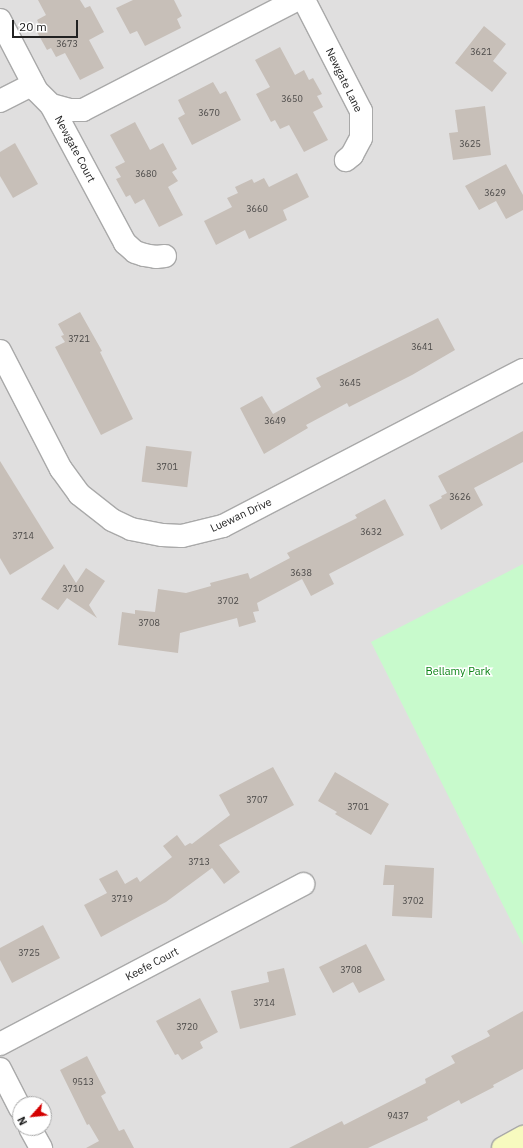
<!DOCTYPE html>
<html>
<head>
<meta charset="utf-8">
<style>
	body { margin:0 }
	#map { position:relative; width:523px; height:1148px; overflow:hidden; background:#f2efe9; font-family:"IBM Plex Sans",sans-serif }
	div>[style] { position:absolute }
	.residential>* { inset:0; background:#e0dfdf }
	.park>* { inset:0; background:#c8facc }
	.building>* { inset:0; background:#c7bfb8; transform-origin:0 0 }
	.roads { filter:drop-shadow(1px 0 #a9a9a9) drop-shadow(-1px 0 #a9a9a9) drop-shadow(0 1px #a9a9a9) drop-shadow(0 -1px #a9a9a9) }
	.street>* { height:22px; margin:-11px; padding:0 11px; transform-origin:11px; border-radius:11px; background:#fff }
	.secondary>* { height:22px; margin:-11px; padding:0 11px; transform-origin:11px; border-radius:11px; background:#f7fabf }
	span { translate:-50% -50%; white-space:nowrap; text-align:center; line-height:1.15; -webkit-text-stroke:3px #fff; paint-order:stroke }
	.number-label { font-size:9px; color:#4b4948 }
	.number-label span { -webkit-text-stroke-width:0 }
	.street-label { font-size:11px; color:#222 }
	.park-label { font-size:11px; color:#0c8416 }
	.north { position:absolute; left:12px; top:1096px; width:40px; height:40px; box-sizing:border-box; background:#fff; border:1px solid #a7a7a7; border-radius:50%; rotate:243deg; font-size:11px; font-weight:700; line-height:16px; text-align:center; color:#222 }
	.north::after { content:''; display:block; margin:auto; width:14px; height:18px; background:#d40000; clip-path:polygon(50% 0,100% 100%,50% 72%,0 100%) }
	.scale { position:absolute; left:12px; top:20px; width:66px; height:18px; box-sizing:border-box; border:2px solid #222; border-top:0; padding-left:5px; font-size:12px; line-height:14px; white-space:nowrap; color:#222; -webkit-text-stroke:3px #fff; paint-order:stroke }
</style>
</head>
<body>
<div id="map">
	<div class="residential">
		<i style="clip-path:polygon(evenodd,0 0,523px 0,523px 1148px,0 1148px,0 0,20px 1104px,44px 1104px,44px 1128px,20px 1128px,20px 1104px)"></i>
	</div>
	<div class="park">
		<i style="clip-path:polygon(523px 564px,523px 945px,371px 642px)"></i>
	</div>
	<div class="building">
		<i style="clip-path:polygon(38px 0,80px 0,85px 8px,90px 6px,104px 32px,89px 40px,104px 68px,80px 80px,65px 53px,56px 57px,51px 48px,47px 50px,37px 32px,42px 30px,37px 20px,46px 15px)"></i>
		<i style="clip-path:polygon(133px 0,174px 0,182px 16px,177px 19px,181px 28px,145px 46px,137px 31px,130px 34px,116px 8px)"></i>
		<i style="clip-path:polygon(484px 26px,506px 44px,493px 61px,507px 73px,492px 92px,455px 63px)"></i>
		<i style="clip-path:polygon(280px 47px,295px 75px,304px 70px,309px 80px,313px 78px,322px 94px,317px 96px,323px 107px,313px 112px,328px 140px,304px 152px,289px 125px,280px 129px,275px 120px,271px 122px,256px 94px,270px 87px,255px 60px)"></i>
		<i style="clip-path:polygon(213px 82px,220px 94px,226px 91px,241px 120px,192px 145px,178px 118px,185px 114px,178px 100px)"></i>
		<i style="clip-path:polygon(485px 106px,491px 155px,453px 160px,449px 133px,458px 132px,455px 110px)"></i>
		<i style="clip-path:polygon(135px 122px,150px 150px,163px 143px,177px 169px,172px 172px,178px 181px,168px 187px,183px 215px,159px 227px,144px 199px,135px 204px,130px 195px,126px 197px,116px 179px,121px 177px,115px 167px,125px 162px,110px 135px)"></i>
		<i style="clip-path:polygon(15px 143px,38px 184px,13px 198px,0 176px,0 152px)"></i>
		<i style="clip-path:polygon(506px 164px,523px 195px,523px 210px,506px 219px,496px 201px,479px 210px,465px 186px)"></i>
		<i style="clip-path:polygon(297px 173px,309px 197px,283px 210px,287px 220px,249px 239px,245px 230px,216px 245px,204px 221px,232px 207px,227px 198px,238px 193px,235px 187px,252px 179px,254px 183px,264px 178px,269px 187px)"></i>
		<i style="clip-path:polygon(80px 312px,102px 351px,100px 352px,133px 419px,101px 435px,55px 347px,65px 342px,61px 336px,64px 335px,58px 324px)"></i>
		<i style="clip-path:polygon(438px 318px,455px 350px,412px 375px,349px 407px,347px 403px,306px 425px,308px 428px,264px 454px,240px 408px,262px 396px,273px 414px,321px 387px,316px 378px)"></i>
		<i style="clip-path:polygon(523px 431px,523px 462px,474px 488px,483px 505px,441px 530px,429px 505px,442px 498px,441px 496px,447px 493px,438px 476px)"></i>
		<i style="left:146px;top:446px;width:46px;height:36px;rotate:7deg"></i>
		<i style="clip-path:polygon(0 461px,54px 548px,10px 575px,0 558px)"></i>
		<i style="clip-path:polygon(385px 499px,404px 535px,329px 574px,334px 584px,311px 596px,302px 579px,257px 603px,259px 611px,253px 612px,256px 622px,239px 627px,237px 618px,180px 633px,178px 653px,118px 645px,122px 612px,135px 614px,135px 610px,155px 612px,158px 589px,186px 593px,211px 586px,210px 583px,248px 573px,250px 579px,290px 558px,287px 553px,357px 518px,355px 515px)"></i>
		<i style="clip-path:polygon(64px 564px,76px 583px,86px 568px,105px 581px,89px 605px,97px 618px,67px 598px,58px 610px,41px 599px)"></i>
		<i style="clip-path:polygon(273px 767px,294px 805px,219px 845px,240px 872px,224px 884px,212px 868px,166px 902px,101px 937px,84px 905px,107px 893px,99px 879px,117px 870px,125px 884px,137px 877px,140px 882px,172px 857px,163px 846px,177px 835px,185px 846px,190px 843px,192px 844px,230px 815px,219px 795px)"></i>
		<i style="clip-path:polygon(335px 772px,389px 804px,371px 835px,335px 814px,337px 812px,318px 801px)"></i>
		<i style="clip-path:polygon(385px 865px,434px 868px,432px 918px,392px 916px,394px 885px,383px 885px)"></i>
		<i style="clip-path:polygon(43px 925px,60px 958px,12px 983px,0 960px,0 948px)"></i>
		<i style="clip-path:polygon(366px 944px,385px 980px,359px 993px,353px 982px,333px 993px,319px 967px)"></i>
		<i style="clip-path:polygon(284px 968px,296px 1015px,240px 1029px,231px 991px,269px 982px,267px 972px)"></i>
		<i style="clip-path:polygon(200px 998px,218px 1032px,200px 1042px,203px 1048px,182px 1060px,178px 1054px,175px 1055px,156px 1021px)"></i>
		<i style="clip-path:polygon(523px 1011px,523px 1069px,493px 1085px,494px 1087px,461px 1104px,459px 1100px,427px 1117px,428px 1120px,368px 1148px,289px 1148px,342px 1121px,344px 1125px,426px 1083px,425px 1079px,455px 1063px,451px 1056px,490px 1036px,487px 1031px)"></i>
		<i style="clip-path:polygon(87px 1056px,106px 1093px,101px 1096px,119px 1131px,124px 1129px,134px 1148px,86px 1148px,99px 1141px,89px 1124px,87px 1125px,60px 1070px)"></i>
	</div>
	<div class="roads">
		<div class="street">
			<i style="left:304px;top:0;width:125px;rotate:62.8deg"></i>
			<i style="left:361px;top:111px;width:27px;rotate:90deg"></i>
			<i style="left:361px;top:138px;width:19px;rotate:118deg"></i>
			<i style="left:352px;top:155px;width:8px;rotate:140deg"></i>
			<i style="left:0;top:20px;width:80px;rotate:62.5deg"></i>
			<i style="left:37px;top:91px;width:20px;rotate:45deg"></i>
			<i style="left:51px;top:105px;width:157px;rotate:61.8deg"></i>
			<i style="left:125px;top:243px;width:13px;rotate:42deg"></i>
			<i style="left:135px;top:252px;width:9px;rotate:18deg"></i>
			<i style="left:144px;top:255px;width:12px;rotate:9deg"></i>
			<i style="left:156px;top:257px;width:9px;rotate:-6deg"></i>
			<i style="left:0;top:101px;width:37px;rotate:-27deg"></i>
			<i style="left:51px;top:105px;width:20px;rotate:15deg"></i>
			<i style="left:70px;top:110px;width:13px"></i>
			<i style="left:83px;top:110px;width:240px;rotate:-27.3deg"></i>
			<i style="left:0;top:351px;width:133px;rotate:62.7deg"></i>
			<i style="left:61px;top:469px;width:31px;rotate:54deg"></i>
			<i style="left:79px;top:494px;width:42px;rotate:38.2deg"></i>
			<i style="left:112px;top:520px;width:21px;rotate:25deg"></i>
			<i style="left:131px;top:529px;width:32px;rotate:11deg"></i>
			<i style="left:162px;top:535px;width:20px;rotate:3deg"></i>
			<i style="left:182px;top:536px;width:42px;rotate:-13.7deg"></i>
			<i style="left:223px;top:526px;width:338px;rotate:-27.5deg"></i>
			<i style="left:0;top:1044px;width:343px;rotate:-27.8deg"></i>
			<i style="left:0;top:1069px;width:44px;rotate:62.9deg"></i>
			<i style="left:30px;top:1128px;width:23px;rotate:61deg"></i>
		</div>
		<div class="secondary">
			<i style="left:503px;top:1148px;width:23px;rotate:-29deg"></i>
		</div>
	</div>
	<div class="number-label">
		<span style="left:67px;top:44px">3673</span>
		<span style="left:481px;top:52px">3621</span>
		<span style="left:292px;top:99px">3650</span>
		<span style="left:209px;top:113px">3670</span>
		<span style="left:470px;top:144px">3625</span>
		<span style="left:146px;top:174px">3680</span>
		<span style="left:495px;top:193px">3629</span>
		<span style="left:257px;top:209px">3660</span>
		<span style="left:79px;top:339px">3721</span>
		<span style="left:422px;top:347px">3641</span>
		<span style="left:350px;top:383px">3645</span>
		<span style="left:275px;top:421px">3649</span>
		<span style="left:167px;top:467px">3701</span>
		<span style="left:460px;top:497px">3626</span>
		<span style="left:371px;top:532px">3632</span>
		<span style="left:23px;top:536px">3714</span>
		<span style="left:301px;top:573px">3638</span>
		<span style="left:73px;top:589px">3710</span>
		<span style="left:228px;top:601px">3702</span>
		<span style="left:149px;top:623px">3708</span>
		<span style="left:257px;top:800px">3707</span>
		<span style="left:358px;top:807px">3701</span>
		<span style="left:199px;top:862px">3713</span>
		<span style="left:122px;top:899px">3719</span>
		<span style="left:413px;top:901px">3702</span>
		<span style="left:29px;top:953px">3725</span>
		<span style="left:351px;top:970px">3708</span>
		<span style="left:264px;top:1003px">3714</span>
		<span style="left:187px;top:1027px">3720</span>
		<span style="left:83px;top:1082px">9513</span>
		<span style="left:398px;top:1116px">9437</span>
	</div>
	<div class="street-label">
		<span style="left:344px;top:80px;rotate:64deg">Newgate Lane</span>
		<span style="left:75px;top:149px;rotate:62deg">Newgate Court</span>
		<span style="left:241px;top:515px;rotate:-25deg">Luewan Drive</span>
		<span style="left:152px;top:964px;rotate:-28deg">Keefe Court</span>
	</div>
	<div class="park-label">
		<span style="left:458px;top:671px">Bellamy Park</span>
	</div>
	<div class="north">N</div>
	<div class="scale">20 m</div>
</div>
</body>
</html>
